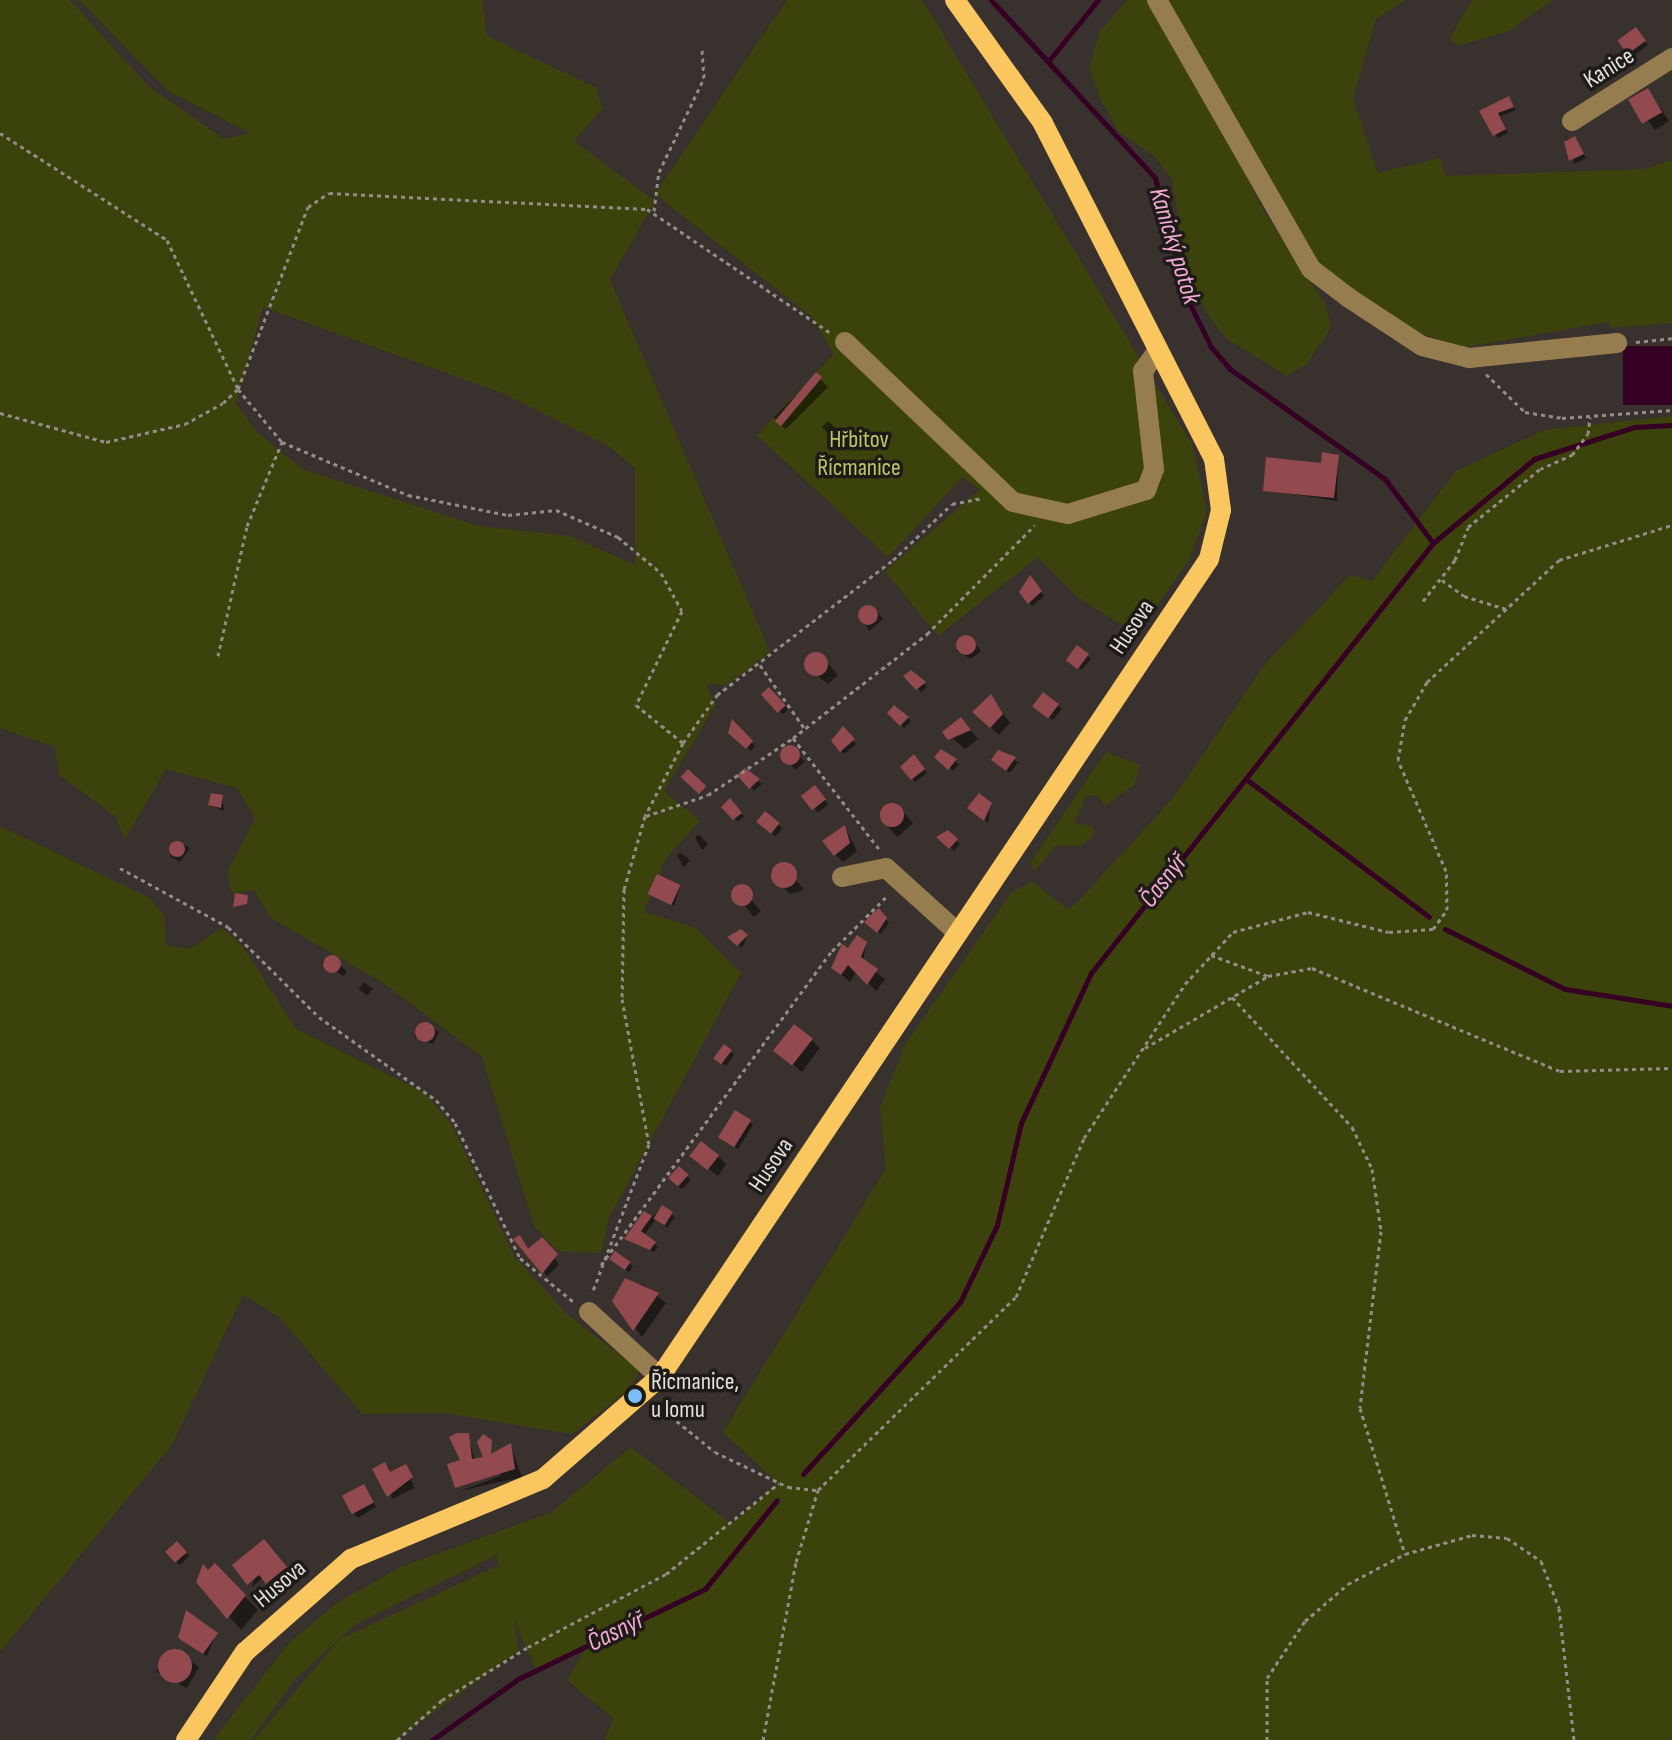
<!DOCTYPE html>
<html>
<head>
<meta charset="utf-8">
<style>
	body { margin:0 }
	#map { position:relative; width:1672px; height:1740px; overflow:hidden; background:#39312d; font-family:"Sofia Sans Condensed",sans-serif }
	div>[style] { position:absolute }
	.green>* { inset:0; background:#3c420b }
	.water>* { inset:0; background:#350024; transform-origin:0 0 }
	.shadow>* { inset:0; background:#0007; transform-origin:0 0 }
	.stream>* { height:5px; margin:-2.5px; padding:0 2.5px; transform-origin:2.5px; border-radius:2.5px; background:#350024 }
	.building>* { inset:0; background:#924a4f; transform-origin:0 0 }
	.round { border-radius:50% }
	.path>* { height:3px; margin-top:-1.5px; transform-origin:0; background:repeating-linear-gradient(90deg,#938d89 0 4px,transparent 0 8px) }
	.minor>* { height:20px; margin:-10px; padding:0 10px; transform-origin:10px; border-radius:10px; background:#967d4f }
	.major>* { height:20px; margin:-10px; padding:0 10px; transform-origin:10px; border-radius:10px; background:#fac65f }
	.dots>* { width:22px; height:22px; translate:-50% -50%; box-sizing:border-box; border:4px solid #1d1a18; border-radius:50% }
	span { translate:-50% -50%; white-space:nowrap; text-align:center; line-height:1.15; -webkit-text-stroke:7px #1d1a18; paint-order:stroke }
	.street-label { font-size:24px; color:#e4e0dd }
	.park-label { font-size:24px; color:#bdc964 }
	.poi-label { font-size:24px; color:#e4e0dd }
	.left { translate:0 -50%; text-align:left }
	.water-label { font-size:26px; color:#f5abd5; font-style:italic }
</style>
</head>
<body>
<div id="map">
	<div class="green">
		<i style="clip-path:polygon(evenodd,0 0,70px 0,148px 86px,224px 139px,250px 133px,168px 91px,79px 0,482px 0,487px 36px,597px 88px,602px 109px,574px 141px,655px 201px,610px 280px,770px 652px,727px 685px,706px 684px,716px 705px,664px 791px,700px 821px,666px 858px,644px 912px,694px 927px,741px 973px,609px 1218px,601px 1253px,558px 1251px,534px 1226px,482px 1057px,382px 982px,271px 918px,254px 890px,232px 893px,227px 873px,255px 818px,237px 788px,166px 769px,125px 839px,115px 816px,59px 775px,55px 747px,0 728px,0 0,263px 307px,505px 394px,607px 445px,635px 468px,635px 565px,570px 536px,478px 526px,302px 469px,256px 431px,236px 403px,263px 307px)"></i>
		<i style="clip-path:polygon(787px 0,922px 0,1193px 446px,1207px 512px,1189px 560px,1137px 635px,1078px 597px,1038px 557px,938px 636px,885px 571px,980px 490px,963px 477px,888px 557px,757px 435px,834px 354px,812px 317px,655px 194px)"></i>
		<i style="clip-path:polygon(1128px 0,1156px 0,1265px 213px,1326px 305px,1331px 328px,1307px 364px,1287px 376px,1227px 339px,1210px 318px,1187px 274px,1172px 180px,1155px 157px,1118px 131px,1102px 102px,1089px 68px,1100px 31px)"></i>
		<i style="clip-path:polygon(1168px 0,1406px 0,1376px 19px,1353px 98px,1378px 173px,1440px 158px,1446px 176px,1645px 169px,1672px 160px,1672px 323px,1611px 328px,1608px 322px,1460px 348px,1398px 325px,1318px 262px)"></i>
		<i style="clip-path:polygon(1472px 0,1553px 0,1509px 31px,1458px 46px,1450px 38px)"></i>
		<i style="clip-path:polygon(1672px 416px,1672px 1740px,605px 1740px,613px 1718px,567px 1680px,585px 1650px,536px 1670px,514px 1619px,519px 1651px,396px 1740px,254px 1740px,339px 1640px,499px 1565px,497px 1555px,356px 1624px,295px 1679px,251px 1740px,213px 1740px,290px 1642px,337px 1603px,401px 1567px,552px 1512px,631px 1447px,731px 1524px,778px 1483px,723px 1432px,886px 1169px,880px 1107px,906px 1043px,1011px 893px,1032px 881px,1067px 909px,1075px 905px,1174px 797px,1263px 667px,1350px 575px,1372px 581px,1456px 471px,1544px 430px)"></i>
		<i style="clip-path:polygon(1106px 752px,1140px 765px,1134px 785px,1105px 806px,1098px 796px,1086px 795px,1075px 823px,1094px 827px,1094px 836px,1080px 846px,1055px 846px,1034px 872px,1031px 862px)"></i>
		<i style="clip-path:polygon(0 826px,148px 897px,164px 915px,166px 945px,189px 949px,222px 928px,241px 944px,296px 1029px,425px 1093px,452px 1125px,514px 1256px,567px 1314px,640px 1371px,628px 1390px,572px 1434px,444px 1413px,362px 1414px,278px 1316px,243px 1295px,172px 1445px,0 1652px)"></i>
	</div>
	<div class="water">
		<i style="left:1672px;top:346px;width:59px;height:49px;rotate:90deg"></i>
	</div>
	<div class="shadow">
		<i style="clip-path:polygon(1639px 33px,1648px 45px,1632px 57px,1629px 53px)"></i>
		<i style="clip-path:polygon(1648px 91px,1669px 121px,1655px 130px,1632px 101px)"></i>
		<i style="clip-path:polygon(1508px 99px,1516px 110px,1500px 116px,1508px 133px,1498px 138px,1482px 112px)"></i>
		<i style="clip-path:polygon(1575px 139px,1586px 158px,1574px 164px,1566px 143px)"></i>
		<i style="left:816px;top:375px;width:17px;height:60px;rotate:45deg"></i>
		<i style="clip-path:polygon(828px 421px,839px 431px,832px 438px,822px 427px)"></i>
		<i style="clip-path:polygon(1338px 457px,1337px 501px,1266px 490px,1322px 466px)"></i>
		<i style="clip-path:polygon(1033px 581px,1044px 596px,1032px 606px,1029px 602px)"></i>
		<i style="clip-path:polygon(872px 606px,883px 619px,869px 631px,860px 613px)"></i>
		<i style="clip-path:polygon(968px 635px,981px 651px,971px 659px,956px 651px)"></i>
		<i style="left:1078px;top:648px;width:17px;height:14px;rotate:40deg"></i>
		<i style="clip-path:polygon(819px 653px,838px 675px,828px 684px,804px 666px)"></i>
		<i style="clip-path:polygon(911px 672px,927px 687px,921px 692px,906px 676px)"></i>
		<i style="left:769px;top:689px;width:28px;height:7px;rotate:48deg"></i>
		<i style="clip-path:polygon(1044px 695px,1062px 709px,1053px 720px,1039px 710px)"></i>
		<i style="clip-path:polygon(991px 697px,1010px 723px,999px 735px,983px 720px)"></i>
		<i style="clip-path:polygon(899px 709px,911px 721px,904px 728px,890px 713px)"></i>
		<i style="clip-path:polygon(735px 727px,755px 746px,751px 751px,730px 733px)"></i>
		<i style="clip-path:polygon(969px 728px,978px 739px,965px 749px,945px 732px)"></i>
		<i style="clip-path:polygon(843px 729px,856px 744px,844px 754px,834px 741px)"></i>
		<i style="clip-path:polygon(790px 747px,805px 762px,795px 770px,782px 751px)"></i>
		<i style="clip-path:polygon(942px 752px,959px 764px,953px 771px,937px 757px)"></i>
		<i style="clip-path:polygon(999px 753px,1018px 762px,1010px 773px,997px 764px)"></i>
		<i style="clip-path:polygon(917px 760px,927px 773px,915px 782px,902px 767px)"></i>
		<i style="clip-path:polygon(745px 771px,762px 784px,754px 791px,740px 775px)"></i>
		<i style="left:815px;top:788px;width:21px;height:13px;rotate:51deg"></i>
		<i style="clip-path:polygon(222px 797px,224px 811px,210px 805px)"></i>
		<i style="left:730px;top:801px;width:21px;height:8px;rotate:49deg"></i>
		<i style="left:895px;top:803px;width:27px;height:21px;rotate:48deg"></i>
		<i style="clip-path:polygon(991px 804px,988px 823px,974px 811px)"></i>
		<i style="left:765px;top:813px;width:23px;height:11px;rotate:41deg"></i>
		<i style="clip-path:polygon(845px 827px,857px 851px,843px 862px,835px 854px)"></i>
		<i style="clip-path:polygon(947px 833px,960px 844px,954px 851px,939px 837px)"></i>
		<i style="clip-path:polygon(699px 835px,708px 844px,702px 850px,695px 837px)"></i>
		<i style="clip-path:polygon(178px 841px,190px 848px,180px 862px,170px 856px)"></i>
		<i style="clip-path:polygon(681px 853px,690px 860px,684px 868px,677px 855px)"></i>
		<i style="clip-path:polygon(781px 863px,789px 871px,804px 890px,790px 894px,782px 886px,770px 871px)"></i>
		<i style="left:739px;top:885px;width:34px;height:9px;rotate:50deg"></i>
		<i style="clip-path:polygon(680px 887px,674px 906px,650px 893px)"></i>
		<i style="clip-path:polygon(879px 911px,889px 923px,881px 934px,867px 922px)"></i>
		<i style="clip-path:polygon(747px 937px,742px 948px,732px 938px)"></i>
		<i style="clip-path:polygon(866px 943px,863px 962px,885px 979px,876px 991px,857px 971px,850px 982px,834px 968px)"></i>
		<i style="clip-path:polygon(328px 956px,347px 971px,344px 976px,321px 963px)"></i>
		<i style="left:364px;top:982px;width:11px;height:9px;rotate:38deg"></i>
		<i style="clip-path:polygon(424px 1023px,439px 1032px,433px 1044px,414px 1037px)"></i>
		<i style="clip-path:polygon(812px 1040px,820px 1048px,802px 1072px,777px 1051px)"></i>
		<i style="clip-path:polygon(730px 1051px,734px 1055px,726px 1066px,720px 1062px)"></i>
		<i style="clip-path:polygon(735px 1112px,753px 1125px,738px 1149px,723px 1140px)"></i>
		<i style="clip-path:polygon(692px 1156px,718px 1156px,726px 1164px,718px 1176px)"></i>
		<i style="left:679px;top:1169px;width:16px;height:13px;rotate:43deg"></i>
		<i style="clip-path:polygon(662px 1208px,675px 1217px,667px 1228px,656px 1219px,644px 1235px,658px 1247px,654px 1252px,627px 1239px)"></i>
		<i style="clip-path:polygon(516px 1240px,529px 1251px,545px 1243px,559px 1265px,547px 1276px)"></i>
		<i style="clip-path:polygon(615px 1263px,630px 1263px,633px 1267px,629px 1272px)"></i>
		<i style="clip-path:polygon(642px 1284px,666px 1303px,642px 1337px,615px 1301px)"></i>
		<i style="clip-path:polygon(468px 1435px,475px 1461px,486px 1458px,491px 1441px,489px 1456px,510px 1445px,522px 1477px,460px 1491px,502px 1475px,463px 1461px)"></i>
		<i style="clip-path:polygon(385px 1464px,391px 1474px,409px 1470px,414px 1488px,392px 1499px)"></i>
		<i style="clip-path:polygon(367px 1490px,376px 1507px,358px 1518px,354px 1514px)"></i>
		<i style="clip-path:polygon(263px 1542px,289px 1571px,271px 1586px,263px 1578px,252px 1587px)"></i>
		<i style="left:177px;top:1544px;width:17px;height:13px;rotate:45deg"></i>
		<i style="clip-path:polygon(215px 1566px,258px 1610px,241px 1630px,198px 1581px)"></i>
		<i style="clip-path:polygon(216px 1634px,207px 1656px,184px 1641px)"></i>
		<i style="clip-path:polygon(172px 1649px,199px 1667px,187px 1688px,156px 1672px)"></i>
	</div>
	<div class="stream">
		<i style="left:991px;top:0;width:242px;rotate:47.3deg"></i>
		<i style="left:1155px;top:178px;width:124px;rotate:75.1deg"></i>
		<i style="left:1187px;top:298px;width:55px;rotate:63.9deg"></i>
		<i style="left:1211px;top:347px;width:29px;rotate:49deg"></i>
		<i style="left:1230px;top:369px;width:190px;rotate:35.4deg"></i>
		<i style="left:1385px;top:479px;width:80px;rotate:53.1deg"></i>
		<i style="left:1050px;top:59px;width:76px;rotate:-50.9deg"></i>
		<i style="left:1246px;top:779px;width:229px;rotate:37deg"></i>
		<i style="left:1445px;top:929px;width:134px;rotate:26.6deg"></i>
		<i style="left:1565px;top:989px;width:108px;rotate:9deg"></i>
		<i style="left:803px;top:1474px;width:233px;rotate:-47.6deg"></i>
		<i style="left:960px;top:1302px;width:85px;rotate:-64.3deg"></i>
		<i style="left:997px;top:1225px;width:105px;rotate:-76.8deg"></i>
		<i style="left:1021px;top:1123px;width:166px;rotate:-65deg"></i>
		<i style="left:1091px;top:973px;width:549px;rotate:-51.5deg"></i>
		<i style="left:1433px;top:543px;width:131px;rotate:-39.7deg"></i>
		<i style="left:1534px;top:459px;width:105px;rotate:-17.7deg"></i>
		<i style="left:1634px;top:427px;width:38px;rotate:-3deg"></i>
		<i style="left:432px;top:1740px;width:105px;rotate:-35.3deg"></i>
		<i style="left:518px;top:1679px;width:208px;rotate:-25.7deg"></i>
		<i style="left:705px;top:1589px;width:114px;rotate:-51deg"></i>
	</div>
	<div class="building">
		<i style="left:1636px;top:27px;width:17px;height:23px;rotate:54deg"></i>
		<i style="left:1648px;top:88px;width:28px;height:23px;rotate:60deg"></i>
		<i style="clip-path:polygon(1509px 96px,1514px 107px,1498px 113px,1506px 129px,1493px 136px,1479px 111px)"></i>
		<i style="clip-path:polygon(1575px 136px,1584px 154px,1569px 161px,1564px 142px)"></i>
		<i style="left:816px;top:372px;width:8px;height:64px;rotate:40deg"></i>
		<i style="clip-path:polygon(1322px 452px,1339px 455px,1334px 498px,1263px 491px,1266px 457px,1321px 463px)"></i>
		<i style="clip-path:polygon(1030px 575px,1042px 591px,1028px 604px,1019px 592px)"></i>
		<i class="round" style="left:858px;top:605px;width:20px;height:20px"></i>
		<i class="round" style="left:956px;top:635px;width:20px;height:20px"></i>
		<i style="left:1077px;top:645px;width:15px;height:19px;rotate:37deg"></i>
		<i class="round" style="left:804px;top:652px;width:24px;height:24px"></i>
		<i style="clip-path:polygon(911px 670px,926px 682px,916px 690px,903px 676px)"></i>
		<i style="left:769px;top:687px;width:25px;height:11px;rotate:48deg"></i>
		<i style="left:1043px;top:692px;width:20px;height:18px;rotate:37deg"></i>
		<i style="clip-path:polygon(991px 694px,1003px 714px,990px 728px,972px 712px)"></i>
		<i style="clip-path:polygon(894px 705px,909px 717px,900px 726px,887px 713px)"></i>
		<i style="clip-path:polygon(961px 717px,971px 730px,948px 740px,942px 732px)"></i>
		<i style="clip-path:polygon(732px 719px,753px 741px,746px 749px,728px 733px)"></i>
		<i style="clip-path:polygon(843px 726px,855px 739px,840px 752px,831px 741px)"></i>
		<i class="round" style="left:780px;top:745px;width:20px;height:20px"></i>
		<i style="clip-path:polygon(941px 749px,957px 759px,948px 770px,934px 757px)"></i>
		<i style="clip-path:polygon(998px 750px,1016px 757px,1006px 771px,991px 760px)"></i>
		<i style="clip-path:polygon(914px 754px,925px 769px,911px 780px,900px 767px)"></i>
		<i style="clip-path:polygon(745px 768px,760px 779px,749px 789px,737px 775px)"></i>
		<i style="left:688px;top:769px;width:25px;height:11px;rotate:43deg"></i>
		<i style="left:815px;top:785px;width:18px;height:18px;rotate:52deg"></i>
		<i style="clip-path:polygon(211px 793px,223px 795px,221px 808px,208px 805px)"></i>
		<i style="clip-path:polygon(979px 793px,992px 803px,984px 821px,967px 808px)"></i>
		<i style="clip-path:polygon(730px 798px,742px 813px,733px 820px,721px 807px)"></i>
		<i class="round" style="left:880px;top:803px;width:24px;height:24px"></i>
		<i style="left:765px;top:811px;width:19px;height:14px;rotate:39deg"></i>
		<i style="clip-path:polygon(845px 825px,850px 843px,834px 856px,822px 841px)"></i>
		<i style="clip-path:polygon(948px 830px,958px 839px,949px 849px,936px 837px)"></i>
		<i class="round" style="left:169px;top:841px;width:16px;height:16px"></i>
		<i class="round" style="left:771px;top:862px;width:26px;height:26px"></i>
		<i style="left:657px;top:874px;width:26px;height:22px;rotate:25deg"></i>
		<i class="round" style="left:731px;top:884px;width:22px;height:22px"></i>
		<i style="clip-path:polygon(235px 893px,248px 895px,247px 904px,233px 907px)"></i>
		<i style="clip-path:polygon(879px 908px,887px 918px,877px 933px,864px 922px)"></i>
		<i style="clip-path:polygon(741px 929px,748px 935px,737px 946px,727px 937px)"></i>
		<i style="clip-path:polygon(857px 935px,867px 942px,861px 957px,878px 969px,867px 985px,848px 965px,841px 975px,831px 968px,842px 944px,848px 948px)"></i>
		<i class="round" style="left:323px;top:955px;width:18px;height:18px"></i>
		<i class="round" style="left:415px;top:1022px;width:20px;height:20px"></i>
		<i style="left:794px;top:1024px;width:24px;height:34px;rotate:38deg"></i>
		<i style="left:724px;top:1044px;width:10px;height:18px;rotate:37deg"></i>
		<i style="left:735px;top:1110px;width:19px;height:32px;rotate:32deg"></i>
		<i style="left:701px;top:1141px;width:23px;height:19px;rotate:38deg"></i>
		<i style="left:679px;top:1166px;width:13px;height:16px;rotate:42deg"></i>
		<i style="left:662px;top:1205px;width:13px;height:16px;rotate:32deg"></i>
		<i style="clip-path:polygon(644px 1211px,652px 1216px,641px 1231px,656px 1242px,650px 1250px,624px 1239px)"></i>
		<i style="clip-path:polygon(520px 1235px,528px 1249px,542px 1237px,558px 1254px,542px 1274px,513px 1239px)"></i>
		<i style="left:615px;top:1251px;width:19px;height:10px;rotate:35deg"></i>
		<i style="clip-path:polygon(625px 1278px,659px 1293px,633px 1331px,612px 1301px)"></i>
		<i style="clip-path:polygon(457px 1433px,469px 1433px,472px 1459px,483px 1457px,477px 1442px,483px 1434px,492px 1440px,491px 1454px,511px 1443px,515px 1469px,455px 1488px,447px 1464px,460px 1460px,449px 1437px)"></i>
		<i style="clip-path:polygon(385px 1462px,390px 1472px,406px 1464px,413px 1477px,387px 1497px,372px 1469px)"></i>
		<i style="left:364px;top:1484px;width:21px;height:25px;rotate:62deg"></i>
		<i style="clip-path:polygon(264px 1539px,287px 1567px,266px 1584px,259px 1575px,247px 1585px,232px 1565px)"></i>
		<i style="left:177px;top:1541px;width:15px;height:16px;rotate:48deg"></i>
		<i style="clip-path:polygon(215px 1563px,246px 1595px,227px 1619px,196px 1582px,203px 1564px,208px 1570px)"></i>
		<i style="clip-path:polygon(186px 1610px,218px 1633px,203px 1654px,178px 1638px)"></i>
		<i class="round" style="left:158px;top:1649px;width:34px;height:34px"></i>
	</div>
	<div class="path">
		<i style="left:0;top:133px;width:198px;rotate:32.6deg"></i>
		<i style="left:167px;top:240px;width:165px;rotate:64.5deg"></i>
		<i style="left:238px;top:389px;width:69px;rotate:50.3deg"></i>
		<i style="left:282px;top:442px;width:137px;rotate:22.8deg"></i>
		<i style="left:408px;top:495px;width:102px;rotate:11.3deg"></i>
		<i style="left:508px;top:515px;width:48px;rotate:-5.9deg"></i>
		<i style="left:556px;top:510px;width:68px;rotate:23.5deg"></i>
		<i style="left:618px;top:537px;width:56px;rotate:39.9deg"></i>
		<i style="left:661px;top:573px;width:43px;rotate:61.1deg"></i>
		<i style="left:682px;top:611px;width:105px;rotate:116.1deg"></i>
		<i style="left:636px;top:705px;width:60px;rotate:39deg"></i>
		<i style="left:683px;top:743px;width:82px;rotate:117.5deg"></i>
		<i style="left:645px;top:816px;width:76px;rotate:106deg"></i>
		<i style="left:624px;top:889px;width:110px;rotate:91deg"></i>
		<i style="left:622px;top:999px;width:147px;rotate:79.5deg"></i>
		<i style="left:649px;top:1144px;width:160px;rotate:110.9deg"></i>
		<i style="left:654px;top:211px;width:39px;rotate:-83deg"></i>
		<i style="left:659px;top:172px;width:104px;rotate:-64.4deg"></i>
		<i style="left:704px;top:78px;width:31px;rotate:-94deg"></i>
		<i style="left:1636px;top:342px;width:36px;rotate:-6deg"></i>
		<i style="left:1486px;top:374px;width:54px;rotate:44.3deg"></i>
		<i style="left:1525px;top:412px;width:37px;rotate:9deg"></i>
		<i style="left:1562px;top:418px;width:110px;rotate:-4.2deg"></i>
		<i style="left:0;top:413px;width:110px;rotate:15.3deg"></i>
		<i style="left:106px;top:442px;width:81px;rotate:-12.8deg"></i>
		<i style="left:185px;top:424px;width:43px;rotate:-28.9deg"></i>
		<i style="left:223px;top:403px;width:21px;rotate:-43deg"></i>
		<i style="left:238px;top:389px;width:195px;rotate:-69deg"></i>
		<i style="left:308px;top:207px;width:25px;rotate:-34deg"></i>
		<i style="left:329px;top:193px;width:318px;rotate:2.9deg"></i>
		<i style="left:647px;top:209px;width:222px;rotate:34deg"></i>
		<i style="left:1442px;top:580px;width:27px;rotate:36deg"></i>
		<i style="left:1464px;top:596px;width:44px;rotate:17.2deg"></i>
		<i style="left:1423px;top:601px;width:52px;rotate:-52deg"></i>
		<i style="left:1455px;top:560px;width:35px;rotate:-68deg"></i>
		<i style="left:1468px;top:527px;width:92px;rotate:-38.9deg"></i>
		<i style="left:1540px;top:469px;width:35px;rotate:-24deg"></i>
		<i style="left:1572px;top:455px;width:26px;rotate:-53deg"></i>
		<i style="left:1588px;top:434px;width:17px;rotate:-83deg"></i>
		<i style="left:218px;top:656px;width:133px;rotate:-77.4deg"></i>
		<i style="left:247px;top:526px;width:91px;rotate:-67.4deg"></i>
		<i style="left:760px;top:665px;width:78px;rotate:54.9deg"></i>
		<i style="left:793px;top:738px;width:140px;rotate:52.2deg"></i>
		<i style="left:683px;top:743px;width:59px;rotate:-54.7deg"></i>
		<i style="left:717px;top:695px;width:222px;rotate:-37.5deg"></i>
		<i style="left:893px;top:560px;width:81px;rotate:-43.5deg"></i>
		<i style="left:952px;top:504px;width:31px;rotate:-11deg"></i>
		<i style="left:646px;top:816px;width:65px;rotate:-18.7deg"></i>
		<i style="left:708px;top:795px;width:102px;rotate:-33.8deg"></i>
		<i style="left:793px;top:738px;width:170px;rotate:-37.8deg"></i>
		<i style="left:927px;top:634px;width:153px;rotate:-45.3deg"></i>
		<i style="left:120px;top:868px;width:123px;rotate:28.6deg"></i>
		<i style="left:228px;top:927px;width:128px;rotate:44.7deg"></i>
		<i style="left:319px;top:1017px;width:143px;rotate:35.4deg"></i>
		<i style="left:436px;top:1100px;width:30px;rotate:50deg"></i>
		<i style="left:455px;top:1123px;width:150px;rotate:64.3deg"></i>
		<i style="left:520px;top:1258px;width:71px;rotate:39.3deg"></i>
		<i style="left:1211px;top:955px;width:61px;rotate:20.2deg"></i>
		<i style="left:1232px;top:997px;width:177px;rotate:47.3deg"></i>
		<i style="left:1352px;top:1127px;width:47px;rotate:64.5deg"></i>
		<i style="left:1372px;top:1169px;width:63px;rotate:81.7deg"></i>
		<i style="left:1381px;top:1231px;width:178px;rotate:96.8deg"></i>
		<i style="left:1360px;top:1408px;width:153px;rotate:72.9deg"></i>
		<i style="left:1145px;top:1048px;width:143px;rotate:-30.3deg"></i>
		<i style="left:1268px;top:976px;width:45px;rotate:-10.3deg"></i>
		<i style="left:1312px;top:968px;width:269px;rotate:22.6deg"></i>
		<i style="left:1560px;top:1071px;width:112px;rotate:-1.5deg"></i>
		<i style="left:601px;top:1265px;width:390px;rotate:-53.7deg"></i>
		<i style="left:832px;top:951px;width:78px;rotate:-45deg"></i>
		<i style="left:658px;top:1406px;width:73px;rotate:38.9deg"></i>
		<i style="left:715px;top:1452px;width:81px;rotate:25.6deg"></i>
		<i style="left:788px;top:1487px;width:30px;rotate:6deg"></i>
		<i style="left:818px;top:1490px;width:277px;rotate:-44.3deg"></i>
		<i style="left:1016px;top:1297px;width:173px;rotate:-66.8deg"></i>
		<i style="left:1084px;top:1138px;width:184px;rotate:-56.7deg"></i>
		<i style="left:1185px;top:984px;width:71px;rotate:-47.3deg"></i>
		<i style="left:1233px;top:932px;width:78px;rotate:-14.9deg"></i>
		<i style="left:1308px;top:912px;width:83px;rotate:13.9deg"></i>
		<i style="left:1389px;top:932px;width:44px;rotate:-3.9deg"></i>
		<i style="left:1433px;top:929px;width:24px;rotate:-54deg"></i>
		<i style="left:1447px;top:910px;width:39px;rotate:-91deg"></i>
		<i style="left:1446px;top:871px;width:121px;rotate:-113.4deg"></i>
		<i style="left:1398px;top:760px;width:41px;rotate:-80.1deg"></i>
		<i style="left:1405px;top:720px;width:44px;rotate:-59.9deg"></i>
		<i style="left:1427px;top:682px;width:180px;rotate:-42.7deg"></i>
		<i style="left:1559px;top:560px;width:118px;rotate:-17.2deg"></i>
		<i style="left:397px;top:1740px;width:60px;rotate:-41.6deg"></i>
		<i style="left:442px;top:1700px;width:101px;rotate:-31.6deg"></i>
		<i style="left:528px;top:1647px;width:156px;rotate:-27.9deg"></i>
		<i style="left:666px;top:1574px;width:145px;rotate:-38.8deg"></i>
		<i style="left:763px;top:1740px;width:181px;rotate:-79.5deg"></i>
		<i style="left:796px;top:1562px;width:75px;rotate:-73deg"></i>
		<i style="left:1267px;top:1740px;width:62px;rotate:-90deg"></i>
		<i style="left:1267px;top:1678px;width:69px;rotate:-56.3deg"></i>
		<i style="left:1305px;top:1621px;width:57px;rotate:-40.7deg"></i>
		<i style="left:1348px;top:1584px;width:64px;rotate:-27.8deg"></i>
		<i style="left:1405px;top:1554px;width:70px;rotate:-15.8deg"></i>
		<i style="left:1472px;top:1535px;width:35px;rotate:5deg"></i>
		<i style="left:1507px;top:1538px;width:41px;rotate:34.1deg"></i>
		<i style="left:1541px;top:1561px;width:50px;rotate:69deg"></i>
		<i style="left:1559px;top:1608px;width:133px;rotate:83.5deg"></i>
	</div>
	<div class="minor">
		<i style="left:1157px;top:0;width:310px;rotate:60.2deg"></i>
		<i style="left:1311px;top:269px;width:48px;rotate:37.3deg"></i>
		<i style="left:1349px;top:298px;width:87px;rotate:33.3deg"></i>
		<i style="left:1422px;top:346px;width:49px;rotate:14.3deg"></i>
		<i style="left:1469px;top:358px;width:149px;rotate:-5.8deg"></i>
		<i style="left:1572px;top:121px;width:118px;rotate:-32.2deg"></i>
		<i style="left:845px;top:342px;width:232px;rotate:43.6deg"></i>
		<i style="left:1013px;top:502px;width:56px;rotate:12.3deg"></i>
		<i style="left:1068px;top:514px;width:82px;rotate:-17.1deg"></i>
		<i style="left:1146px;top:490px;width:22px;rotate:-69deg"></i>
		<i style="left:1154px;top:469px;width:99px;rotate:-96.4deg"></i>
		<i style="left:1143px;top:371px;width:26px;rotate:-54deg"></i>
		<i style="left:842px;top:877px;width:45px;rotate:-11.6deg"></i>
		<i style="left:886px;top:868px;width:97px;rotate:42.1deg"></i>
		<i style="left:589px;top:1312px;width:96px;rotate:42.5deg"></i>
	</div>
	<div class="major">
		<i style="left:186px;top:1740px;width:106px;rotate:-56.2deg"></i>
		<i style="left:245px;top:1652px;width:141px;rotate:-41.3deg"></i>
		<i style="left:351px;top:1559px;width:208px;rotate:-22.6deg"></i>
		<i style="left:543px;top:1479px;width:155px;rotate:-41.1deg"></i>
		<i style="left:660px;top:1377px;width:985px;rotate:-56.13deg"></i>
		<i style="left:1209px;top:559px;width:50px;rotate:-76.2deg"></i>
		<i style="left:1221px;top:510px;width:51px;rotate:-97.8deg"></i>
		<i style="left:1214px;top:459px;width:377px;rotate:-117deg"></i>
		<i style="left:1043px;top:123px;width:151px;rotate:-125.6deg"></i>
	</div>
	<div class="dots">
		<i style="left:635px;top:1396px;background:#7cbef9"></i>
	</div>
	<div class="street-label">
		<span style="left:1609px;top:68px;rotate:-32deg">Kanice</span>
		<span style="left:1132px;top:627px;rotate:-56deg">Husova</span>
		<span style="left:771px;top:1165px;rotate:-56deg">Husova</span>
		<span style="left:280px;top:1584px;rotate:-40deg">Husova</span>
	</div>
	<div class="park-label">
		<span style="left:859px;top:454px">Hřbitov<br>Řícmanice</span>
	</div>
	<div class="poi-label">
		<span class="left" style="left:651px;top:1396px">Řícmanice,<br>u lomu</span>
	</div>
	<div class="water-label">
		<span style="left:1174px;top:246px;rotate:73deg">Kanický potok</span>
		<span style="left:1164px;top:881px;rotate:-52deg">Časnýř</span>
		<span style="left:616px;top:1632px;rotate:-26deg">Časnýř</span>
	</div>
</div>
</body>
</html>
